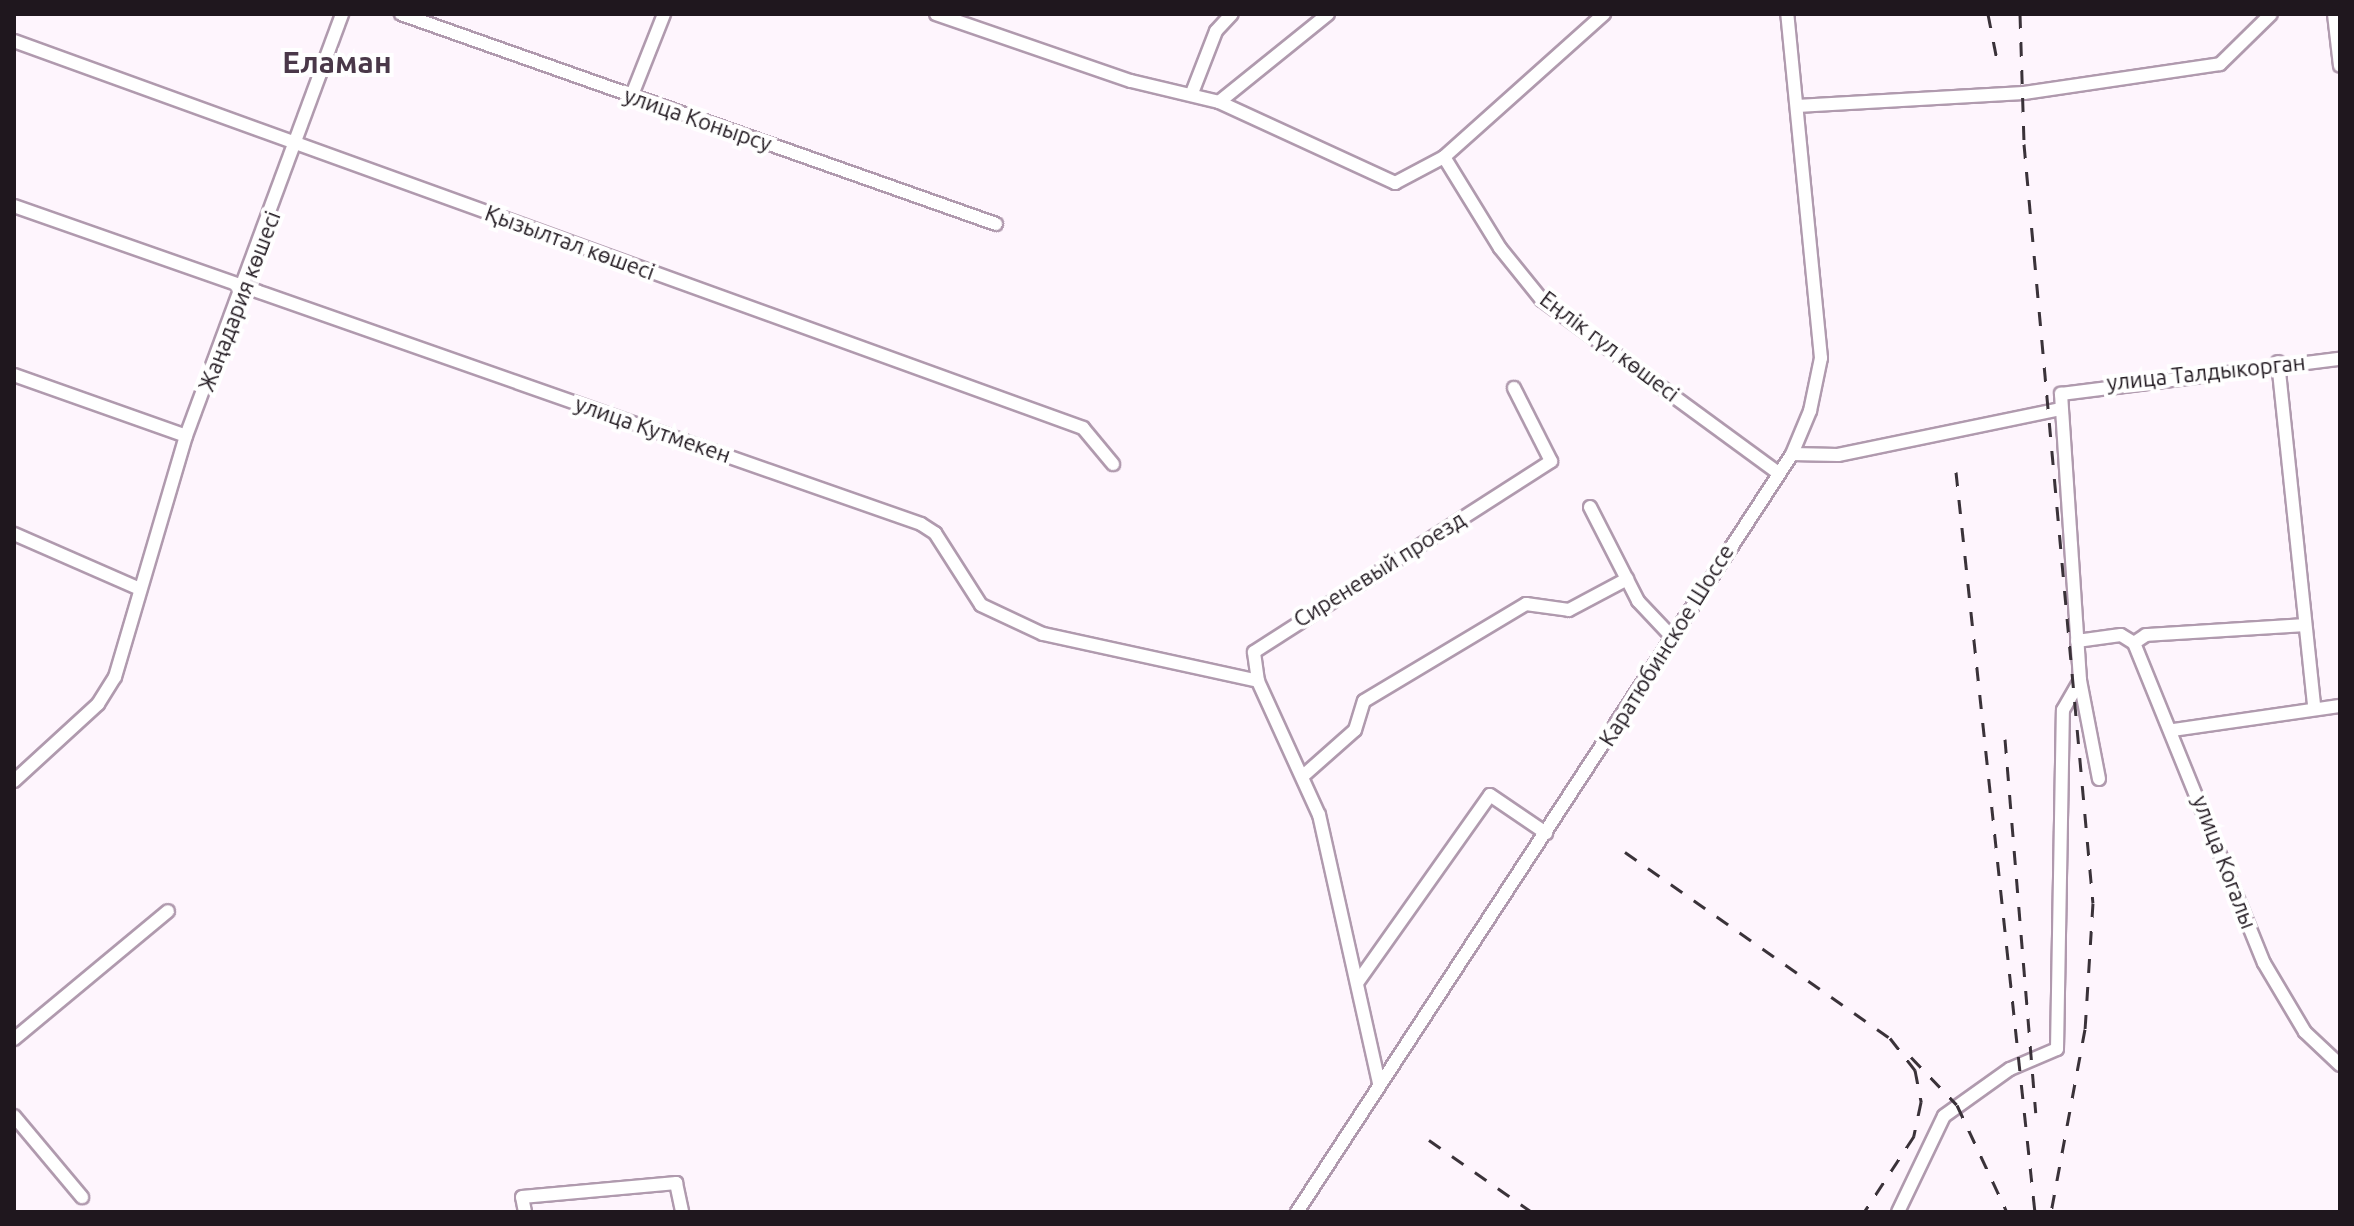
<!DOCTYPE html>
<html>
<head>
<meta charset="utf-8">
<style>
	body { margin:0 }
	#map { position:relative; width:2354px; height:1226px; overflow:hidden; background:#fef5fd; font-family:Ubuntu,sans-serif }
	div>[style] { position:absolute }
	.roads { filter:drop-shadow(2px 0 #b09aae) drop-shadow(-2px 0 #b09aae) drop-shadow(0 2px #b09aae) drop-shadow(0 -2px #b09aae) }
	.minor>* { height:12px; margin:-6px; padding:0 6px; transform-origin:6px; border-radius:6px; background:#fff }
	.rail>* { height:3px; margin-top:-1.5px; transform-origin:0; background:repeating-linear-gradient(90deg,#3a3239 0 14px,transparent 0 28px) }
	span { translate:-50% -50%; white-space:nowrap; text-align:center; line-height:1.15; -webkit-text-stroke:8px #fff; paint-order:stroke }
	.street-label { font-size:22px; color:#1f171e }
	.district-label { font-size:30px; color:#4a3849; font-weight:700 }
	.frame { position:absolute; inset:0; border:16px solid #1f171e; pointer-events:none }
</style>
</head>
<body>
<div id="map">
	<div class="roads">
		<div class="minor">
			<i style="left:401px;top:14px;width:631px;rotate:19.44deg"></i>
			<i style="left:936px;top:14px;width:206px;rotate:19deg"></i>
			<i style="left:1131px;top:81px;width:90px;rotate:13.4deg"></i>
			<i style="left:1219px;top:102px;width:140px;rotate:-38.9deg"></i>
			<i style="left:2334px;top:14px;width:52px;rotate:83.4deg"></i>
			<i style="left:14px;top:41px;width:1137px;rotate:19.9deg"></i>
			<i style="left:1083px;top:428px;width:47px;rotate:50.2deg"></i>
			<i style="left:1192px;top:93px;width:66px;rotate:-68.8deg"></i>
			<i style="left:1216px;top:31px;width:23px;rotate:-47deg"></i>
			<i style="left:632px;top:95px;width:87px;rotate:-68.4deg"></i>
			<i style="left:1219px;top:102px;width:194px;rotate:24.7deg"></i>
			<i style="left:1395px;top:183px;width:55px;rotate:-28deg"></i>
			<i style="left:1444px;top:157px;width:215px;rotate:-41.8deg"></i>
			<i style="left:1797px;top:106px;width:227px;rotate:-3.3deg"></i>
			<i style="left:2024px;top:93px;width:198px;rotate:-8.4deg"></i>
			<i style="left:2220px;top:64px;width:71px;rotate:-44.4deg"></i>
			<i style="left:1444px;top:157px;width:107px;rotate:58.4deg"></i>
			<i style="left:1500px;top:248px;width:67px;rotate:51.1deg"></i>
			<i style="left:1542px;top:300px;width:290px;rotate:36.2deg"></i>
			<i style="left:14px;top:206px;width:961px;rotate:19.32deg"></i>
			<i style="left:921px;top:524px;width:17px;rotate:33deg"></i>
			<i style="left:935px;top:533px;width:85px;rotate:57.4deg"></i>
			<i style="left:981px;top:605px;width:68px;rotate:25.1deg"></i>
			<i style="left:1043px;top:634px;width:220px;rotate:12.3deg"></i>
			<i style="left:2278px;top:362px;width:347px;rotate:84deg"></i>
			<i style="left:14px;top:375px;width:182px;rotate:19.5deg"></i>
			<i style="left:1792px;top:454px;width:46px;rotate:1.2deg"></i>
			<i style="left:1838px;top:455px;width:223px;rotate:-11.7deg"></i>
			<i style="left:1590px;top:507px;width:106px;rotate:62.9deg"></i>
			<i style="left:1638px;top:601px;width:50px;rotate:46.6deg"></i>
			<i style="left:14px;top:534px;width:137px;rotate:23.6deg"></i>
			<i style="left:2077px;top:641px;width:44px;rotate:-7.8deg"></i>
			<i style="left:2121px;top:635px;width:15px;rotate:32deg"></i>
			<i style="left:2134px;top:643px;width:345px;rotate:67.9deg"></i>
			<i style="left:2264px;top:963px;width:80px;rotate:59.3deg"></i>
			<i style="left:2305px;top:1032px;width:48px;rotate:43.3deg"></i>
			<i style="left:2134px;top:643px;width:14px;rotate:-34deg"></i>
			<i style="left:2146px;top:635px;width:158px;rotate:-3.6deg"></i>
			<i style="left:2173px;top:730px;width:169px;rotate:-8.2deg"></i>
			<i style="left:1303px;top:776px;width:69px;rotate:-41.5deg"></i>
			<i style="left:1355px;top:730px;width:30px;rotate:-73deg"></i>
			<i style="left:1364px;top:701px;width:189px;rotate:-30.9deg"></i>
			<i style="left:1526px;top:604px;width:43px;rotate:7.9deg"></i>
			<i style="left:1569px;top:610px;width:66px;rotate:-28.1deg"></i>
			<i style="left:2099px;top:779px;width:101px;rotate:-100.9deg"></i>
			<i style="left:2080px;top:680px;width:287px;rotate:-93.8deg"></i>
			<i style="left:2061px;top:394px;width:281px;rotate:-7.2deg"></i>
			<i style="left:14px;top:781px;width:114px;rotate:-42.5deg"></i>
			<i style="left:98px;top:704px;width:32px;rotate:-58deg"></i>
			<i style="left:115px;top:677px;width:251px;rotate:-73.6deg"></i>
			<i style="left:186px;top:436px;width:450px;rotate:-69.7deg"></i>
			<i style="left:1357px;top:983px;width:230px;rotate:-54.7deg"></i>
			<i style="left:1490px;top:795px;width:68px;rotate:34.2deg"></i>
			<i style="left:14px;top:1039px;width:200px;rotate:-39.7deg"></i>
			<i style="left:1379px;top:1083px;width:275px;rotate:-102.6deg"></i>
			<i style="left:1319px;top:815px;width:147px;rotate:-114.5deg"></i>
			<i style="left:1258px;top:681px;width:29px;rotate:-98deg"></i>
			<i style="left:1254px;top:652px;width:353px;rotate:-32.7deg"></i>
			<i style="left:1551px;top:461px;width:82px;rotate:-116.9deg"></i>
			<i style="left:14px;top:1116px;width:106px;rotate:50deg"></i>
			<i style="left:525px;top:1212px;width:15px;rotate:-101deg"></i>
			<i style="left:522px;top:1197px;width:155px;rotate:-5.2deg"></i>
			<i style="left:676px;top:1183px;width:30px;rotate:78deg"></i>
			<i style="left:1297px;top:1212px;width:905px;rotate:-56.85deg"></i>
			<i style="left:1792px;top:454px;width:47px;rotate:-67.3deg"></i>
			<i style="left:1810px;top:411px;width:54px;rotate:-78.3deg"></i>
			<i style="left:1821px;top:358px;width:346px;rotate:-95.6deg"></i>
			<i style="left:1898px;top:1212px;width:106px;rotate:-64.4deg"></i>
			<i style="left:1944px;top:1116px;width:81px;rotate:-35.5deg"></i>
			<i style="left:2010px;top:1069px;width:51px;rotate:-23.1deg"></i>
			<i style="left:2057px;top:1049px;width:339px;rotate:-89deg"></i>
			<i style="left:2063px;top:710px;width:34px;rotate:-60deg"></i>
		</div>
	</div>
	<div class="rail">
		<i style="left:1988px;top:14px;width:47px;rotate:78.9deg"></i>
		<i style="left:2020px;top:14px;width:130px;rotate:88.2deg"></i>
		<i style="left:2024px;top:144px;width:762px;rotate:84.81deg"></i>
		<i style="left:2093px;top:903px;width:126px;rotate:93.6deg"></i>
		<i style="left:2085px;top:1029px;width:186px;rotate:100.5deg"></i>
		<i style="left:1956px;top:472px;width:744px;rotate:83.91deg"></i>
		<i style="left:2005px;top:739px;width:375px;rotate:85.3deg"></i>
		<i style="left:1625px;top:852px;width:324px;rotate:35.1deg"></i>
		<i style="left:1890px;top:1038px;width:41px;rotate:52deg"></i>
		<i style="left:1915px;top:1070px;width:33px;rotate:79deg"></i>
		<i style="left:1921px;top:1102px;width:35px;rotate:102deg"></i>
		<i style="left:1914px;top:1136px;width:91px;rotate:123.3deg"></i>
		<i style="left:1911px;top:1057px;width:66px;rotate:46.2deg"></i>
		<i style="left:1957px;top:1105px;width:118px;rotate:65deg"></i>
		<i style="left:1429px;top:1140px;width:126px;rotate:35deg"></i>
	</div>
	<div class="street-label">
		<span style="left:698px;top:119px;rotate:19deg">улица Конырсу</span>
		<span style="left:570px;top:242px;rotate:20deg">Қызылтал көшесі</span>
		<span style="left:239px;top:301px;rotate:-69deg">Жаңадария көшесі</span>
		<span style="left:1610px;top:346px;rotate:37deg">Еңлік гүл көшесі</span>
		<span style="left:2206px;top:372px;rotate:-6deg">улица Талдыкорган</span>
		<span style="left:653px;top:429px;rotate:19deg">улица Кутмекен</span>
		<span style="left:1379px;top:569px;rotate:-32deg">Сиреневый проезд</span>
		<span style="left:1666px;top:645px;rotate:-58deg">Каратюбинское Шоссе</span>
		<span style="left:2225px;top:862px;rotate:69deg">улица Когалы</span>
	</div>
	<div class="district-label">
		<span style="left:337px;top:62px">Еламан</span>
	</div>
	<div class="frame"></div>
</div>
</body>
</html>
